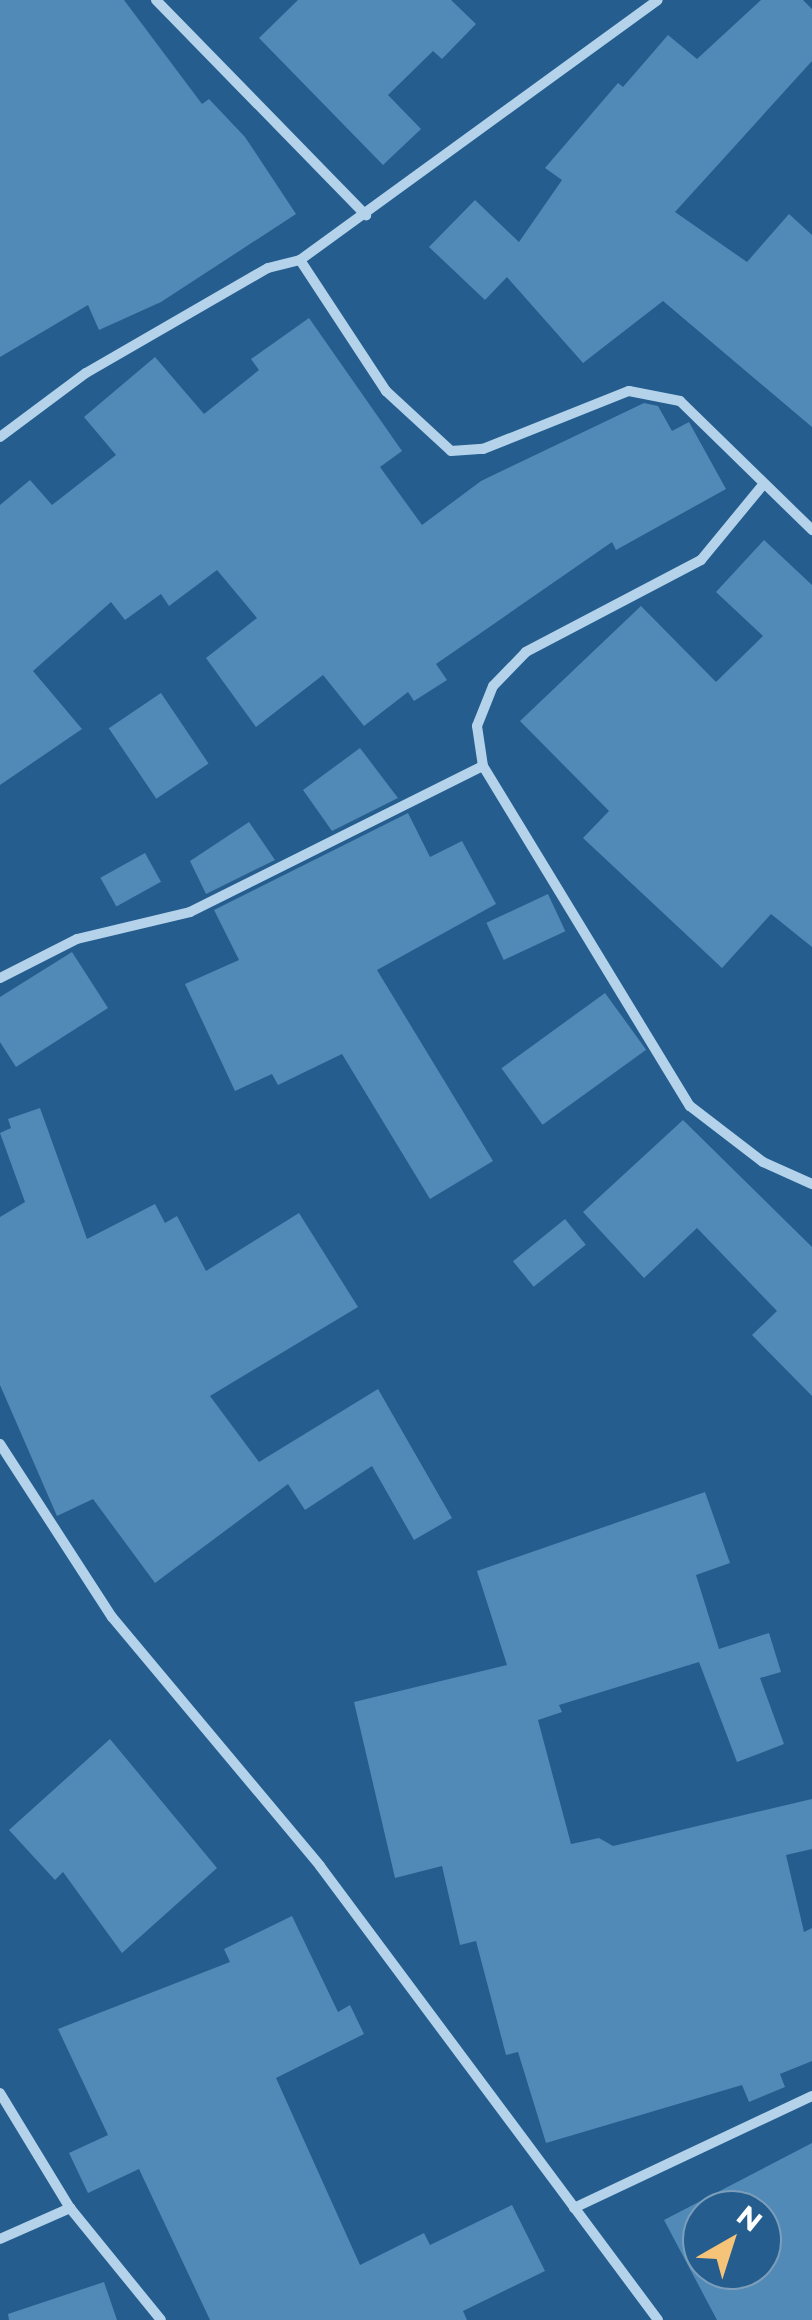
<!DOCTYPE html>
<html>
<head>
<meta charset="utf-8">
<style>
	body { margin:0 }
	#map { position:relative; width:812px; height:2320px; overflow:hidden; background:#255e8e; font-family:Montserrat,sans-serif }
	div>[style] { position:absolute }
	.building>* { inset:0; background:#5189b7; transform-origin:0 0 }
	.street>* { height:10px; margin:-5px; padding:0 5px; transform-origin:5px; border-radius:5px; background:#b4d3eb }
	span { translate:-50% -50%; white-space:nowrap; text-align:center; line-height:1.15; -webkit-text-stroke:8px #255e8e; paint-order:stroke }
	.north { position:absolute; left:682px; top:2190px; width:100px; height:100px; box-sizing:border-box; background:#255e8e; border:2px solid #7c9ebb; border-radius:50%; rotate:39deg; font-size:28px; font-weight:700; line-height:40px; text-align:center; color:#fff }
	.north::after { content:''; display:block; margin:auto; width:35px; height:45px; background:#f5c478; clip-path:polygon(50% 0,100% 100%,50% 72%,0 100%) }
</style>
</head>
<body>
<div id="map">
	<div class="building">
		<i style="clip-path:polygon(0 0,124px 0,202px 104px,209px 99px,245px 137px,296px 214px,161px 302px,99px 330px,88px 305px,0 357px)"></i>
		<i style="clip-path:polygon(298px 0,451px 0,476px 24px,442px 59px,433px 51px,388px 95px,421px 129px,383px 165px,259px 38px)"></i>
		<i style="clip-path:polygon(761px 0,803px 0,812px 9px,812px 61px,675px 212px,747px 262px,789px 214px,812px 235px,812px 427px,663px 301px,583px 363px,507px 277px,485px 300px,429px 247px,475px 200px,519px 242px,562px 180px,545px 168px,618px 83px,623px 87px,668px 35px,697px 59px)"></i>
		<i style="clip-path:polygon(309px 318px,402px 451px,380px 467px,422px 525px,481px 481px,644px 403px,658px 406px,672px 431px,689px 422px,726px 489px,616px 550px,612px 542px,436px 664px,447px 680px,414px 701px,408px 692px,364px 726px,323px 675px,256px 727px,206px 658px,257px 618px,217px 570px,169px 606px,161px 594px,125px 620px,111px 602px,33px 671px,82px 729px,0 785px,0 505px,30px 480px,52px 505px,116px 455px,84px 417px,155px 357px,204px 414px,259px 370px,251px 359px)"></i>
		<i style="clip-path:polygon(764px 540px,812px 585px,812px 947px,771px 914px,722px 968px,583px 838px,609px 811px,520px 721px,641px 606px,716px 682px,763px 636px,716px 592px)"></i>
		<i style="left:161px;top:693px;width:85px;height:63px;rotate:56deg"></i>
		<i style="clip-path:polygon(360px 748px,398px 798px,332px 831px,303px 790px)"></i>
		<i style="clip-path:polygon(408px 813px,430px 857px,462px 841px,496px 904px,377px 970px,493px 1161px,430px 1199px,342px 1054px,278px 1085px,272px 1074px,235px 1091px,185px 984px,239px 960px,214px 910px)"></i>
		<i style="clip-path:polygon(249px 822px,275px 860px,206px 894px,190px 861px)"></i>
		<i style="left:145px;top:853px;width:33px;height:51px;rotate:61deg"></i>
		<i style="left:548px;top:894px;width:41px;height:68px;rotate:65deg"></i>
		<i style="clip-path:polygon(72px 952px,108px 1008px,16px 1067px,0 1042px,0 997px)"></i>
		<i style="left:605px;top:993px;width:70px;height:128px;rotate:54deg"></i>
		<i style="clip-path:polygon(40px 1108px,87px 1239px,155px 1204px,165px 1223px,177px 1216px,206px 1271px,299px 1213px,358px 1307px,210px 1396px,259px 1462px,378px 1389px,452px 1518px,414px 1540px,372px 1466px,305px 1510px,288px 1484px,155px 1583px,93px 1499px,57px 1516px,0 1385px,0 1217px,25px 1202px,0 1133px,11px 1128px,8px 1119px)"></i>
		<i style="clip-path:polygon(683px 1120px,812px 1247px,812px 1396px,752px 1335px,777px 1311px,697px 1228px,644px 1278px,583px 1212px)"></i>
		<i style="left:565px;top:1219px;width:33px;height:67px;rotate:51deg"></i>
		<i style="clip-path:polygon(705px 1492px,730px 1563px,696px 1575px,719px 1649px,769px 1633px,781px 1672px,760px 1678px,784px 1744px,737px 1762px,699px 1662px,559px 1705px,562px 1712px,538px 1720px,571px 1844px,599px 1838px,613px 1846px,812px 1799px,812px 1849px,786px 1855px,804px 1932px,812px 1928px,812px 2061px,780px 2074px,785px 2087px,749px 2102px,742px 2085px,546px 2143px,518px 2052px,506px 2055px,476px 1941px,460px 1945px,442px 1866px,395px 1878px,354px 1702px,507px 1665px,477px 1571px)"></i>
		<i style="clip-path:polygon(110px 1739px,217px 1868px,122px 1953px,63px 1872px,55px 1880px,9px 1830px)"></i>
		<i style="clip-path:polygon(292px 1916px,338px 2012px,350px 2005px,364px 2034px,276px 2078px,360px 2265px,424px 2233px,430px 2245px,512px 2205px,545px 2271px,463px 2311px,467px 2320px,210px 2320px,139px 2169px,88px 2193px,69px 2153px,108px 2135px,58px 2029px,230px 1962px,224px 1949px)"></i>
		<i style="clip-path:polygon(evenodd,812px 2143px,812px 2320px,717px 2320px,664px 2220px,812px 2143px,702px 2210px,762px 2210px,762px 2270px,702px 2270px,702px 2210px)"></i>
		<i style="clip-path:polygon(104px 2282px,117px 2320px,9px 2320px,8px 2314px)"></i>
	</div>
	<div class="street">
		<i style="left:156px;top:0;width:301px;rotate:45.7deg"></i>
		<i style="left:300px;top:260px;width:157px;rotate:56.7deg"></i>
		<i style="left:386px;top:391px;width:88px;rotate:42.7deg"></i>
		<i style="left:451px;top:451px;width:32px;rotate:-4deg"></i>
		<i style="left:483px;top:449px;width:157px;rotate:-21.7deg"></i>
		<i style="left:629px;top:391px;width:52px;rotate:11.1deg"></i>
		<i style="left:680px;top:401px;width:185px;rotate:44.3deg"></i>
		<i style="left:0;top:437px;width:107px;rotate:-36.7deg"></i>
		<i style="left:86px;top:373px;width:210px;rotate:-30deg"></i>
		<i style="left:268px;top:268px;width:33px;rotate:-14deg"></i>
		<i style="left:300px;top:260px;width:442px;rotate:-36deg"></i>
		<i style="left:762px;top:486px;width:96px;rotate:129.5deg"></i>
		<i style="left:701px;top:560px;width:198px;rotate:152.3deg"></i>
		<i style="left:526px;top:652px;width:47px;rotate:134.1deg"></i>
		<i style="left:493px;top:686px;width:43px;rotate:111.8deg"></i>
		<i style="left:477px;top:726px;width:40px;rotate:81.5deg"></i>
		<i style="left:483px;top:766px;width:398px;rotate:58.7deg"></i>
		<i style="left:690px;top:1106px;width:92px;rotate:37.5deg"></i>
		<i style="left:763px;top:1162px;width:54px;rotate:24.2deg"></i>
		<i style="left:0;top:978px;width:86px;rotate:-26.9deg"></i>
		<i style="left:77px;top:939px;width:116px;rotate:-13.4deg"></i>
		<i style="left:190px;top:912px;width:327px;rotate:-26.5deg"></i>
		<i style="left:0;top:1444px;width:206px;rotate:57.1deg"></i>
		<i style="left:112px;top:1617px;width:324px;rotate:50.1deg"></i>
		<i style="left:320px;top:1866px;width:566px;rotate:53.33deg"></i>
		<i style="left:0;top:2093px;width:135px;rotate:58.7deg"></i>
		<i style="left:70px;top:2208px;width:144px;rotate:50.9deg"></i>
		<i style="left:574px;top:2208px;width:263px;rotate:-25.2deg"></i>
		<i style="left:0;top:2239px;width:77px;rotate:-23.9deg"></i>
	</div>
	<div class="north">N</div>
</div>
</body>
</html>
